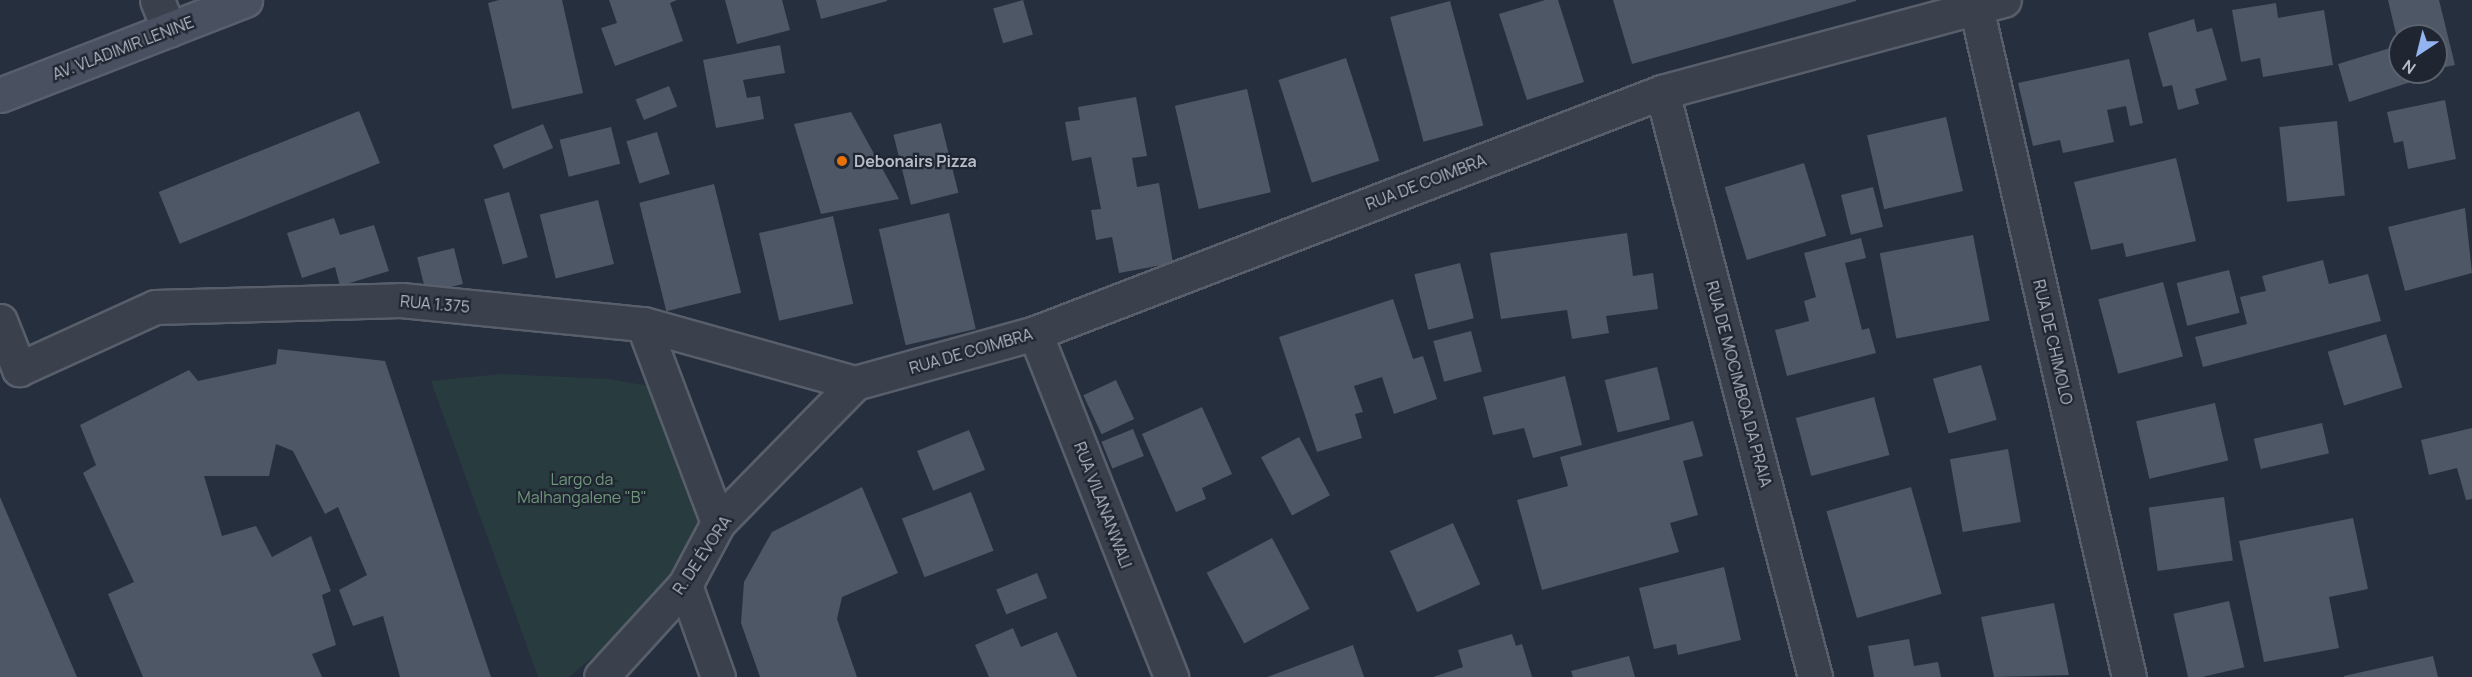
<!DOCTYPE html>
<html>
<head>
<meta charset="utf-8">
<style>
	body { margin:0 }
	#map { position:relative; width:2472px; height:677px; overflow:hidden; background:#262f3d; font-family:Manrope,sans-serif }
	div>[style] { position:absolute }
	.green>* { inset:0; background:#283b3e }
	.building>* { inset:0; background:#4d5766; transform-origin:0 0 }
	.roads { filter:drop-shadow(2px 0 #585f6b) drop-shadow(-2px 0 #585f6b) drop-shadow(0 2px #585f6b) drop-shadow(0 -2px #585f6b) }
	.minor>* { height:33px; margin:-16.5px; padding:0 16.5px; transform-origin:16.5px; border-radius:16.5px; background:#3a414d }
	.secondary>* { height:33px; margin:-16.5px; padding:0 16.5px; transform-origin:16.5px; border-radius:16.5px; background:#495060 }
	.dots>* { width:16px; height:16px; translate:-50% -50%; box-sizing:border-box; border:3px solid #1f2632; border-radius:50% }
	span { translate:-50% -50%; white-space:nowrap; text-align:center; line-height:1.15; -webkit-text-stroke:4.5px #1f2632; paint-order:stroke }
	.street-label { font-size:16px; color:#b6bdc8 }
	.poi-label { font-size:16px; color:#b6bdc8; font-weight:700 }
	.left { translate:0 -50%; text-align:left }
	.park-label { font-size:16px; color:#6f977a }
	.north { position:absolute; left:2388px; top:24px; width:60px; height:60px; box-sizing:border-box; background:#1f2632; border:2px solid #5b626e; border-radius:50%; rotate:215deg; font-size:16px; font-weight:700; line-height:24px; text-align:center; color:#b6bdc8 }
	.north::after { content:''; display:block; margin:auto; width:21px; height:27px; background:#93b4f0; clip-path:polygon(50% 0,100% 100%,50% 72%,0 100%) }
</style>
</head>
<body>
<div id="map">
	<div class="green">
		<i style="clip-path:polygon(501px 374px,609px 379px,661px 388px,703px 521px,661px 587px,611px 642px,569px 677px,538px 677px,431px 381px)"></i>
	</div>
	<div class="building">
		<i style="clip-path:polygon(499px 0,562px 0,583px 93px,512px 109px,488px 3px)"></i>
		<i style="clip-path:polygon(609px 0,677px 0,670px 3px,683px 41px,615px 66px,601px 28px,617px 23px)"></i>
		<i style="clip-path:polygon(725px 0,782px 0,790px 30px,737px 44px)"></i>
		<i style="clip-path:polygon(816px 0,887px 0,887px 1px,821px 19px)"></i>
		<i style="left:1023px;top:0;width:36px;height:31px;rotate:74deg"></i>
		<i style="clip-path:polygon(1545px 0,1558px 0,1584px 82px,1527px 100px,1499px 14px)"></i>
		<i style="clip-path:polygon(1613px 0,1856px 0,1856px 1px,1632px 64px)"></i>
		<i style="clip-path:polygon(2388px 0,2439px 0,2455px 65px,2436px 69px,2436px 36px,2420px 36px,2418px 29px,2396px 34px)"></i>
		<i style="left:1450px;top:1px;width:129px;height:62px;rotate:75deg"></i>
		<i style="clip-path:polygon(2276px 3px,2278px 18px,2324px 10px,2333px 65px,2263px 77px,2260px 58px,2241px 62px,2232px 10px)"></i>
		<i style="clip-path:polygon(2194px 19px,2197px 32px,2212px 28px,2227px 80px,2195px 89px,2199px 104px,2178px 110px,2172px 85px,2163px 87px,2148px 33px)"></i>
		<i style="clip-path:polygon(780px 45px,785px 73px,743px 80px,747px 98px,760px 96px,764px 119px,716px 128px,703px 60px)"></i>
		<i style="clip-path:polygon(2400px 45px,2400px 72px,2412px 72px,2414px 81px,2349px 102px,2338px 64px)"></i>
		<i style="left:1346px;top:58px;width:108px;height:71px;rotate:72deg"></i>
		<i style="clip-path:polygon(2129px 59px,2143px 123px,2130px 126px,2126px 106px,2107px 110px,2114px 142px,2063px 153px,2060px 140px,2033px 146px,2018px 83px)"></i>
		<i style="left:669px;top:86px;width:22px;height:36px;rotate:68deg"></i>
		<i style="left:1247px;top:89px;width:106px;height:74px;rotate:77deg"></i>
		<i style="clip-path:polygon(1136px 97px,1147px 156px,1132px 158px,1137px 187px,1159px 183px,1173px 263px,1119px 273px,1112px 237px,1096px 240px,1091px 210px,1101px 209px,1091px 157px,1072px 161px,1065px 122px,1080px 120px,1078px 107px)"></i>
		<i style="clip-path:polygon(2445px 100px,2456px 159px,2408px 169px,2403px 141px,2394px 143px,2387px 112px)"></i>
		<i style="left:359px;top:111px;width:56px;height:216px;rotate:68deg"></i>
		<i style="clip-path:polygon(851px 112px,899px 199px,821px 214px,794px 124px)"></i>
		<i style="left:1946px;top:117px;width:76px;height:81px;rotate:77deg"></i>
		<i style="left:2337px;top:121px;width:75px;height:58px;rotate:84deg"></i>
		<i style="left:941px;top:123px;width:72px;height:49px;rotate:76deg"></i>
		<i style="left:543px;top:124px;width:26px;height:54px;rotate:67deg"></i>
		<i style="left:611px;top:127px;width:38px;height:53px;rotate:76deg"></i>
		<i style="left:657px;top:132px;width:44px;height:32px;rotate:73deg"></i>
		<i style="clip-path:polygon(2176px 158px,2196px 241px,2126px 257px,2123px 243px,2091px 250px,2074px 182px)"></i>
		<i style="left:1804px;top:163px;width:76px;height:83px;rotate:73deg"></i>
		<i style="left:714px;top:184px;width:112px;height:77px;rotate:76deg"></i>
		<i style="left:1873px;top:187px;width:41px;height:33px;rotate:76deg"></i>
		<i style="left:509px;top:192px;width:68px;height:26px;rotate:74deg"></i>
		<i style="left:598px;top:200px;width:66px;height:60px;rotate:76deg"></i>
		<i style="clip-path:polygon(2465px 208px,2472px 273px,2405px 291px,2388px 227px)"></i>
		<i style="left:949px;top:213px;width:119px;height:72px;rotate:77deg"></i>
		<i style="left:833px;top:216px;width:90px;height:76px;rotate:77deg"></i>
		<i style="clip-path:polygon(334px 218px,340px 235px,374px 225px,389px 271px,340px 286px,335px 267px,302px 278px,287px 233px)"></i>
		<i style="clip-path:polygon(1627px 233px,1633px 276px,1653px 273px,1658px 309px,1606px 316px,1609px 333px,1572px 339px,1567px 310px,1501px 319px,1490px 253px)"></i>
		<i style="left:1973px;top:235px;width:87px;height:95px;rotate:79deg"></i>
		<i style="clip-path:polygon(1861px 238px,1866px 258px,1845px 263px,1862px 330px,1869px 328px,1876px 353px,1787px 376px,1775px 330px,1809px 321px,1804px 301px,1816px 297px,1804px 253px)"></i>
		<i style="left:454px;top:248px;width:37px;height:38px;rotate:76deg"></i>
		<i style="clip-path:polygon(2323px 260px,2329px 284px,2368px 274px,2381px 321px,2203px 367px,2195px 337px,2247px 324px,2240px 297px,2266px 291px,2262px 276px)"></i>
		<i style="left:1460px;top:263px;width:57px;height:47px;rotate:76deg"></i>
		<i style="left:2229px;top:270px;width:44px;height:54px;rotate:76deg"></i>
		<i style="left:2163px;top:282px;width:77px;height:67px;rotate:75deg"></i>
		<i style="clip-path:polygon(1393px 299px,1413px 359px,1423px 356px,1437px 399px,1394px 414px,1382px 377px,1354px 386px,1363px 412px,1355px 414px,1362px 438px,1317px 452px,1279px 337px)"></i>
		<i style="left:1471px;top:331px;width:42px;height:39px;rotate:75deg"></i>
		<i style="left:2386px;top:334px;width:56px;height:61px;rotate:73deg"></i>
		<i style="clip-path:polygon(278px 349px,385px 361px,491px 677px,400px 677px,383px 616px,353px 626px,339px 590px,367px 575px,338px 507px,325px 514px,293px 451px,276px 444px,269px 476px,204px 476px,222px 536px,256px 526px,272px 557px,311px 536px,331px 591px,322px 595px,336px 645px,312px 654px,322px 677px,143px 677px,108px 594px,134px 582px,83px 473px,96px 465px,80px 425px,189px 370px,198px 381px,276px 364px)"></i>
		<i style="left:1981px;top:365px;width:57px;height:50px;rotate:74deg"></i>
		<i style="left:1657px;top:367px;width:54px;height:54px;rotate:76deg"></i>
		<i style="clip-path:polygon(1565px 376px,1582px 445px,1533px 458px,1524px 428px,1493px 435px,1483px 397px)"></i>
		<i style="left:1116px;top:380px;width:43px;height:36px;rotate:65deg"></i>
		<i style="left:1874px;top:397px;width:60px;height:81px;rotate:75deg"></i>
		<i style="left:2215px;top:403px;width:59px;height:81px;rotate:77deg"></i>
		<i style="clip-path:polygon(1202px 407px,1232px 474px,1202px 488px,1206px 499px,1176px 512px,1142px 434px)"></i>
		<i style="clip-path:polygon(1693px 421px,1703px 456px,1683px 461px,1698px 515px,1670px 523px,1679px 552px,1542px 590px,1517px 500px,1568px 486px,1560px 457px)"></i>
		<i style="left:2322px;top:423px;width:31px;height:70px;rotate:77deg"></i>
		<i style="clip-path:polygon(2472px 428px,2472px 499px,2466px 500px,2457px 468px,2429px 475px,2421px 440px)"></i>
		<i style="left:1133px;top:429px;width:29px;height:34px;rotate:68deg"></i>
		<i style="left:969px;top:430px;width:43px;height:56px;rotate:68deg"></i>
		<i style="left:1299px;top:437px;width:66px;height:43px;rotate:62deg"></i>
		<i style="left:2008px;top:449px;width:74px;height:59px;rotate:80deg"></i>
		<i style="clip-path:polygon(862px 487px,898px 573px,842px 597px,837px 619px,857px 677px,760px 677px,741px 623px,744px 582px,772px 532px)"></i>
		<i style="left:1911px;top:487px;width:111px;height:88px;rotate:74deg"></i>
		<i style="left:971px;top:492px;width:63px;height:74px;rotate:69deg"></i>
		<i style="clip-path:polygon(0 497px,77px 677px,0 677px)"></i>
		<i style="left:2224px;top:497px;width:64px;height:76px;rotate:82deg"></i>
		<i style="clip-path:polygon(2353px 518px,2368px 589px,2329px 597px,2339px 648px,2264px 662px,2239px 541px)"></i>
		<i style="left:1453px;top:523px;width:67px;height:69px;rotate:66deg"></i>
		<i style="left:1272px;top:538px;width:80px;height:74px;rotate:62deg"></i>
		<i style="clip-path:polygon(1724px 567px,1741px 640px,1678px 655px,1676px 644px,1654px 649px,1639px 588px)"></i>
		<i style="left:1037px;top:573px;width:27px;height:44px;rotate:68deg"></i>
		<i style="left:2229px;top:601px;width:68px;height:57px;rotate:77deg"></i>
		<i style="clip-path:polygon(2054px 603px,2069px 675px,1994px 677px,1981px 617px)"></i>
		<i style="clip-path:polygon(1013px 628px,1021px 647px,1057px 632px,1077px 677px,989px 677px,975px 645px)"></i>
		<i style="clip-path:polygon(1512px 634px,1516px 646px,1522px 644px,1532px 677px,1433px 677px,1463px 667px,1458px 650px)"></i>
		<i style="clip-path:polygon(1909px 639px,1914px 666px,1938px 662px,1941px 677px,1874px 677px,1868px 646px)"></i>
		<i style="clip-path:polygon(1353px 645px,1364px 677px,1267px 677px)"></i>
		<i style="clip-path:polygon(1629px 656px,1635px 677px,1573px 677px,1571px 671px)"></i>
		<i style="clip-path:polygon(2433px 656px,2438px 677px,2344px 677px,2344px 676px)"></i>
	</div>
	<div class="roads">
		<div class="minor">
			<i style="left:157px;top:0;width:32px;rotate:68deg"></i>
			<i style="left:1976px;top:7px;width:687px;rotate:77.14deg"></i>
			<i style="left:1662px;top:92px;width:605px;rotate:75.34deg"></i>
			<i style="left:0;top:321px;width:52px;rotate:68.4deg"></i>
			<i style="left:19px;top:369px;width:149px;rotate:-24.5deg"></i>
			<i style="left:155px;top:307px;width:246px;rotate:-1.6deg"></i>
			<i style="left:401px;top:300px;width:243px;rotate:5.7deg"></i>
			<i style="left:643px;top:324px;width:220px;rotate:15.6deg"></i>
			<i style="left:643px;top:324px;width:213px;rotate:69.3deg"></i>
			<i style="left:1035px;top:333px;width:370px;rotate:68.4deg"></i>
			<i style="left:855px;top:383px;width:187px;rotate:-15.5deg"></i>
			<i style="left:1035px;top:333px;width:672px;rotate:-21.03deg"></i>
			<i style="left:1662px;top:92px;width:354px;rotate:-15.1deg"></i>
			<i style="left:685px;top:585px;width:98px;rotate:70.3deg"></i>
			<i style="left:601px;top:677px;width:125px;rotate:-47.6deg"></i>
			<i style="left:685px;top:585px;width:70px;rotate:-62deg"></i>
			<i style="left:718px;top:523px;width:196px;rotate:-45.6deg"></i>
		</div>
		<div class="secondary">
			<i style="left:0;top:95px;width:263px;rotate:-21.2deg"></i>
		</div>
	</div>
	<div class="dots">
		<i style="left:842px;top:161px;background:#e8710a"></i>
	</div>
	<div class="street-label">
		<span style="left:123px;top:48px;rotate:-21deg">AV. VLADIMIR LENINE</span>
		<span style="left:1426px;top:182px;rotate:-21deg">RUA DE COIMBRA</span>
		<span style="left:435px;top:304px;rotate:5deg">RUA 1.375</span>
		<span style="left:2053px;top:342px;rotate:77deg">RUA DE CHIMOLO</span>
		<span style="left:971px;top:351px;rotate:-16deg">RUA DE COIMBRA</span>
		<span style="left:1739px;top:384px;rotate:75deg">RUA DE MOCIMBOA DA PRAIA</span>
		<span style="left:1103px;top:505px;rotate:69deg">RUA VILANANWALI</span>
		<span style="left:702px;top:555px;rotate:-56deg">R. DE ÉVORA</span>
	</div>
	<div class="poi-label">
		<span class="left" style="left:854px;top:161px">Debonairs Pizza</span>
	</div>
	<div class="park-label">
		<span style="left:582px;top:488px">Largo da<br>Malhangalene "B"</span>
	</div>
	<div class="north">N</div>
</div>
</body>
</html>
